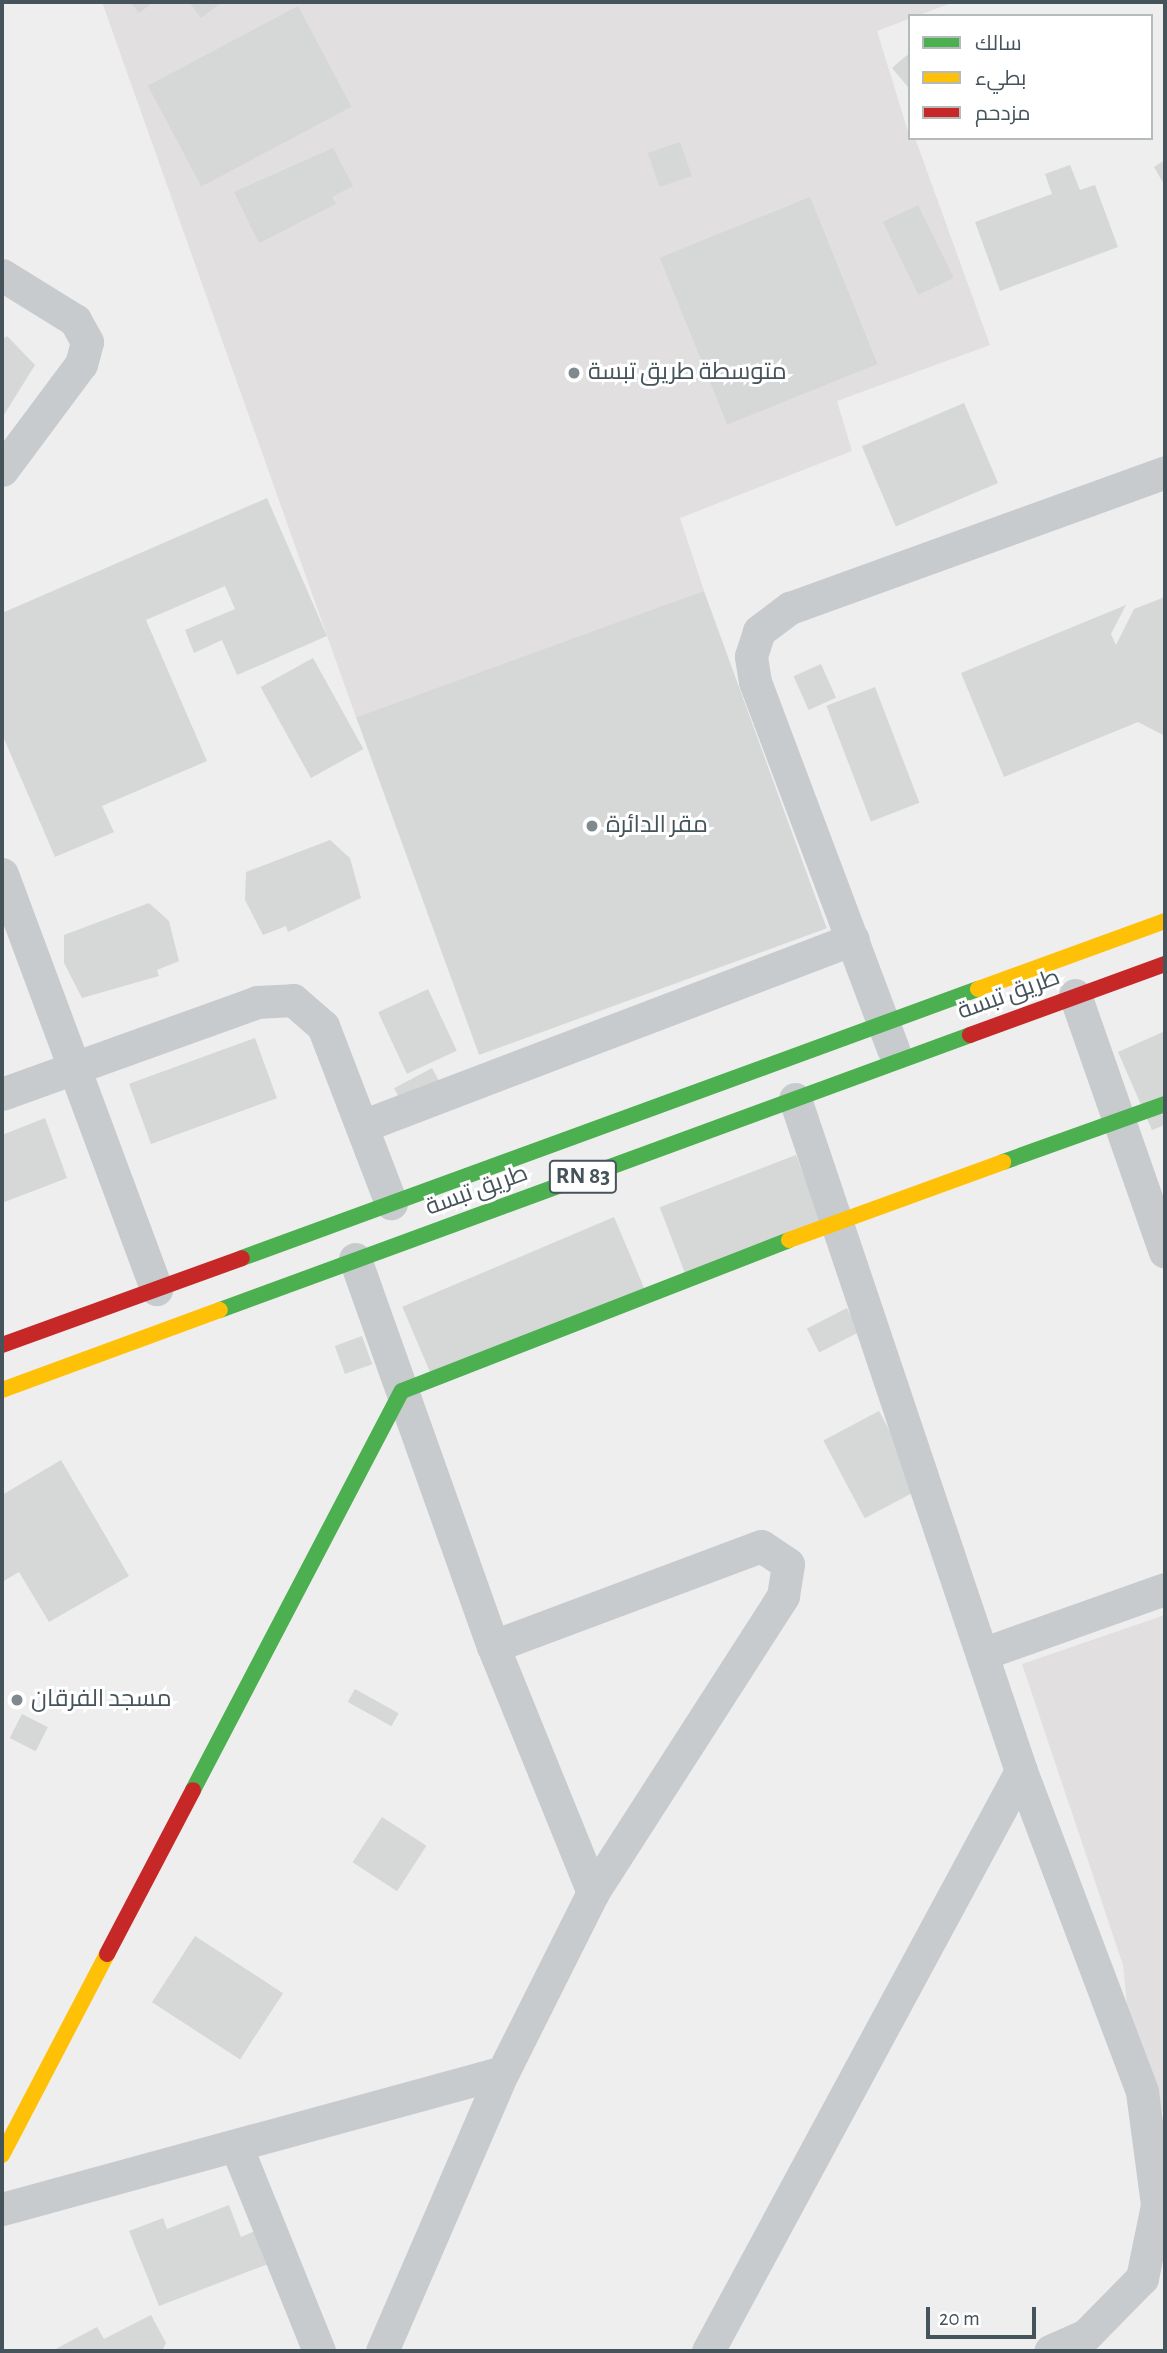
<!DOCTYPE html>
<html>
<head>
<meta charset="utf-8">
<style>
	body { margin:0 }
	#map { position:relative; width:1167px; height:2353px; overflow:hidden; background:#efeeee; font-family:"Alegreya Sans",Cairo,sans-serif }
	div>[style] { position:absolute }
	.education>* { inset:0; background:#e1dfe0 }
	.building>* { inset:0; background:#d6d7d7; transform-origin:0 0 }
	.street>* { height:33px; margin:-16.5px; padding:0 16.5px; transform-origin:16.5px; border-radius:16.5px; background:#c8cbcd }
	.fast>* { height:16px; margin:-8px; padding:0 8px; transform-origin:8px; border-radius:8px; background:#4caf50 }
	.slow>* { height:16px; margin:-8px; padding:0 8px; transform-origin:8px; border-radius:8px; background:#ffc107 }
	.jam>* { height:16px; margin:-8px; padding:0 8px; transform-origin:8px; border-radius:8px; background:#c62828 }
	.dots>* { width:19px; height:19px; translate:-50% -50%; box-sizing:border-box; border:4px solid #fff; border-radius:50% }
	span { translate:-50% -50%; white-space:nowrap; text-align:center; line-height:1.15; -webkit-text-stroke:6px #fff; paint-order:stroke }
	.shield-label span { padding:2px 5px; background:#fff; border:2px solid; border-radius:5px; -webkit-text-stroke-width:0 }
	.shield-label { font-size:23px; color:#45535a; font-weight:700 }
	.poi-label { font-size:24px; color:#45535a }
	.left { translate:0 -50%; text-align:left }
	.street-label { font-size:24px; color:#45535a }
	.frame { position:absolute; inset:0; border:4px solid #45535a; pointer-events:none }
	.legend { position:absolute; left:908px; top:14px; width:245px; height:126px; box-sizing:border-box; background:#fff; border:2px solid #b5babd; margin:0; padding:9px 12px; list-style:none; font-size:21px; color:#45535a }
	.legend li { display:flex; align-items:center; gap:14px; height:35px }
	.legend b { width:35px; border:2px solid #b5babd }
	.scale { position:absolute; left:926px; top:2307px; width:110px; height:32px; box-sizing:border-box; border:4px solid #45535a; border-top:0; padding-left:9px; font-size:21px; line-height:24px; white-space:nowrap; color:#45535a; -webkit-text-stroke:5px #fff; paint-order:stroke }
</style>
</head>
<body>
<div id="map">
	<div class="education">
		<i style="clip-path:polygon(102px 2px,954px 2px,877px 31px,910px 138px,915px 138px,990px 345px,837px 401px,852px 451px,680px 518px,704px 591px,358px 723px)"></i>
		<i style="clip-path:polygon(1165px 1615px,1165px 2119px,1128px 2015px,1123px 1965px,1022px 1664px)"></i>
	</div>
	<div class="building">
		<i style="clip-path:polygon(130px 2px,154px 2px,139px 13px)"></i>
		<i style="clip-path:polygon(189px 2px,222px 2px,201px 18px)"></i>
		<i style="left:298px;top:6px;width:114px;height:170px;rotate:62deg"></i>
		<i style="clip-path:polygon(907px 55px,910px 59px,908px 87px,892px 68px)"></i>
		<i style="left:680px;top:142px;width:36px;height:34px;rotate:71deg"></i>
		<i style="clip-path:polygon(333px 148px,353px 186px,332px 197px,336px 204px,259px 243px,234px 192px)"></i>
		<i style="clip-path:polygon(1165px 160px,1165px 186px,1154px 167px)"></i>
		<i style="clip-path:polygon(1070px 165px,1080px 190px,1095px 185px,1118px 247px,1000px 291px,975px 222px,1052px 194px,1045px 174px)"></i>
		<i style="left:810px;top:197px;width:180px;height:162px;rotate:68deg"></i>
		<i style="left:918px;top:205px;width:81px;height:39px;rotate:64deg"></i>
		<i style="clip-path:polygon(7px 336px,35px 365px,2px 418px,2px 339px)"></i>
		<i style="left:964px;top:403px;width:87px;height:111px;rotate:67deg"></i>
		<i style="clip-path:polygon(267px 498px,327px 636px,237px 675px,222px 640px,194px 653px,185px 630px,235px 609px,225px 586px,146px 620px,207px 761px,102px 806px,114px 832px,55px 857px,2px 734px,2px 613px)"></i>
		<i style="left:704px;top:591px;width:359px;height:370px;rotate:70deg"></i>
		<i style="clip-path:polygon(1165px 597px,1165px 736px,1138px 722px,1004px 777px,961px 673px,1126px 605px,1111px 634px,1116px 645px,1134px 609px)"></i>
		<i style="left:313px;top:658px;width:104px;height:60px;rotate:61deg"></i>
		<i style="left:821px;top:664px;width:37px;height:30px;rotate:66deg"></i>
		<i style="left:875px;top:687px;width:124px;height:52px;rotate:69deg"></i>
		<i style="clip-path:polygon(330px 840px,350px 858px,361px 898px,288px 932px,286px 926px,263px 935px,245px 900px,246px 872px)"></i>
		<i style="clip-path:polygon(149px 903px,169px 921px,179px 961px,157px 970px,159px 976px,82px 998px,64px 963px,64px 935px)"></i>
		<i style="left:428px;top:989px;width:68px;height:55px;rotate:65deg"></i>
		<i style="clip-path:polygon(1165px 1031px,1165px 1125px,1152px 1130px,1118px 1052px)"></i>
		<i style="left:255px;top:1038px;width:64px;height:134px;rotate:70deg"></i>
		<i style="left:432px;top:1068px;width:26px;height:43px;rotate:62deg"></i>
		<i style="clip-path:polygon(45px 1118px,67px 1178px,2px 1203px,2px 1135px)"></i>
		<i style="left:796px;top:1155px;width:79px;height:146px;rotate:69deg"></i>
		<i style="left:614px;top:1217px;width:79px;height:230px;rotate:67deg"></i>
		<i style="left:847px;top:1308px;width:27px;height:45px;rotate:63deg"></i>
		<i style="left:362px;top:1336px;width:30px;height:29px;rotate:70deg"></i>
		<i style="left:879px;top:1411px;width:88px;height:63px;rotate:62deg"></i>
		<i style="clip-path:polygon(61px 1460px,129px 1576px,49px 1622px,19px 1572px,2px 1582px,2px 1495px)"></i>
		<i style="left:355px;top:1689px;width:50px;height:15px;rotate:29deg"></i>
		<i style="left:22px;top:1714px;width:29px;height:27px;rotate:27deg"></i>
		<i style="left:382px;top:1817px;width:53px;height:54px;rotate:33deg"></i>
		<i style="left:195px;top:1936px;width:105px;height:79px;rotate:33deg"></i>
		<i style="clip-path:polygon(229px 2205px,241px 2237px,255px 2231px,268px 2264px,159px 2306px,129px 2231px,163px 2218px,167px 2229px)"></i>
		<i style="clip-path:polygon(151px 2315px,166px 2343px,162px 2351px,52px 2351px,97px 2327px,104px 2339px)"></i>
	</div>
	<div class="street">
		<i style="left:2px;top:275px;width:86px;rotate:31.7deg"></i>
		<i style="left:75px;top:320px;width:25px;rotate:61deg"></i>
		<i style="left:87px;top:342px;width:23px;rotate:105deg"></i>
		<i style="left:81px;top:364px;width:132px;rotate:126.7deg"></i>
		<i style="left:2px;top:874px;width:443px;rotate:69.6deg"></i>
		<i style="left:1075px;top:995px;width:272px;rotate:70.7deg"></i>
		<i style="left:893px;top:1049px;width:392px;rotate:-110.6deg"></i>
		<i style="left:755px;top:682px;width:26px;rotate:-99deg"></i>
		<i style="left:751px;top:656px;width:26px;rotate:-72deg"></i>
		<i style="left:759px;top:631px;width:39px;rotate:-37deg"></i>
		<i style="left:790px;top:608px;width:399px;rotate:-19.9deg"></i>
		<i style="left:2px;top:1094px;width:271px;rotate:-19.8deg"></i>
		<i style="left:257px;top:1002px;width:36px;rotate:-3deg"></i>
		<i style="left:293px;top:1000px;width:40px;rotate:41deg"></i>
		<i style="left:323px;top:1026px;width:190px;rotate:69deg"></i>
		<i style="left:795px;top:1099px;width:709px;rotate:71.41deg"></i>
		<i style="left:1021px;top:1771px;width:343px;rotate:69.3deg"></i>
		<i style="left:1142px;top:2092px;width:114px;rotate:82.4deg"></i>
		<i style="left:1157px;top:2205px;width:75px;rotate:101.6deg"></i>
		<i style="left:1142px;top:2278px;width:80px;rotate:134.5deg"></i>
		<i style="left:1086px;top:2335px;width:39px;rotate:156deg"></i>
		<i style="left:365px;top:1125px;width:522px;rotate:-20.86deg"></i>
		<i style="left:355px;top:1259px;width:411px;rotate:70.4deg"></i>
		<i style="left:493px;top:1646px;width:266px;rotate:67.9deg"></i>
		<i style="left:982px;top:1654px;width:194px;rotate:-19.6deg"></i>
		<i style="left:237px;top:2148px;width:219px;rotate:68deg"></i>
		<i style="left:2px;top:2209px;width:519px;rotate:-15.29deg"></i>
		<i style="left:382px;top:2351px;width:304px;rotate:-66.6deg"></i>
		<i style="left:503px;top:2072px;width:201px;rotate:-63.4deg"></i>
		<i style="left:593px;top:1892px;width:352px;rotate:-57.3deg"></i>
		<i style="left:783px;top:1596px;width:32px;rotate:-81deg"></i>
		<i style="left:788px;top:1564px;width:32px;rotate:-146deg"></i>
		<i style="left:761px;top:1546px;width:286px;rotate:159.5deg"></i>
		<i style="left:708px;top:2351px;width:659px;rotate:-61.65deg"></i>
	</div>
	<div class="fast">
		<i style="left:1003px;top:1162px;width:172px;rotate:-19.7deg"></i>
		<i style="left:242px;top:1258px;width:784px;rotate:-20.08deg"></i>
		<i style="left:220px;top:1310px;width:799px;rotate:-20.14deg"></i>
		<i style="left:193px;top:1790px;width:450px;rotate:-62.4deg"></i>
		<i style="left:402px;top:1391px;width:415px;rotate:-21.3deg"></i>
	</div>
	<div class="slow">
		<i style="left:978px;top:989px;width:199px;rotate:-20deg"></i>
		<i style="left:789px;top:1240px;width:228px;rotate:-20deg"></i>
		<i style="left:2px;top:1390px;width:232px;rotate:-20.2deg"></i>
		<i style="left:2px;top:2155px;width:227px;rotate:-62.4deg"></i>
	</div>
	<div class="jam">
		<i style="left:970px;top:1035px;width:208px;rotate:-20deg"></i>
		<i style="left:2px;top:1345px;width:255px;rotate:-19.9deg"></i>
		<i style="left:107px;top:1954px;width:185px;rotate:-62.3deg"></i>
	</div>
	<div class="dots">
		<i style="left:574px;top:373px;background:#80898e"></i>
		<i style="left:592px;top:826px;background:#80898e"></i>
		<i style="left:17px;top:1700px;background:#80898e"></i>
	</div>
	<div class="shield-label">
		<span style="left:583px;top:1177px">RN 83</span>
	</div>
	<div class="poi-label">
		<span class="left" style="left:588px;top:373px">متوسطة طريق تبسة</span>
		<span class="left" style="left:606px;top:826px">مقر الدائرة</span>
		<span class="left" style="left:31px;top:1700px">مسجد الفرقان</span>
	</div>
	<div class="street-label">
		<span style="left:1009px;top:995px;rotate:-20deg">طريق تبسة</span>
		<span style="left:477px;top:1191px;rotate:-20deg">طريق تبسة</span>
	</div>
	<div class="frame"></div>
	<ul class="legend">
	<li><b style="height:9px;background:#4caf50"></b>سالك</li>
	<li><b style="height:9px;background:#ffc107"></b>بطيء</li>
	<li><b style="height:9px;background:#c62828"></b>مزدحم</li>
	</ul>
	<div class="scale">20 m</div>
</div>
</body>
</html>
